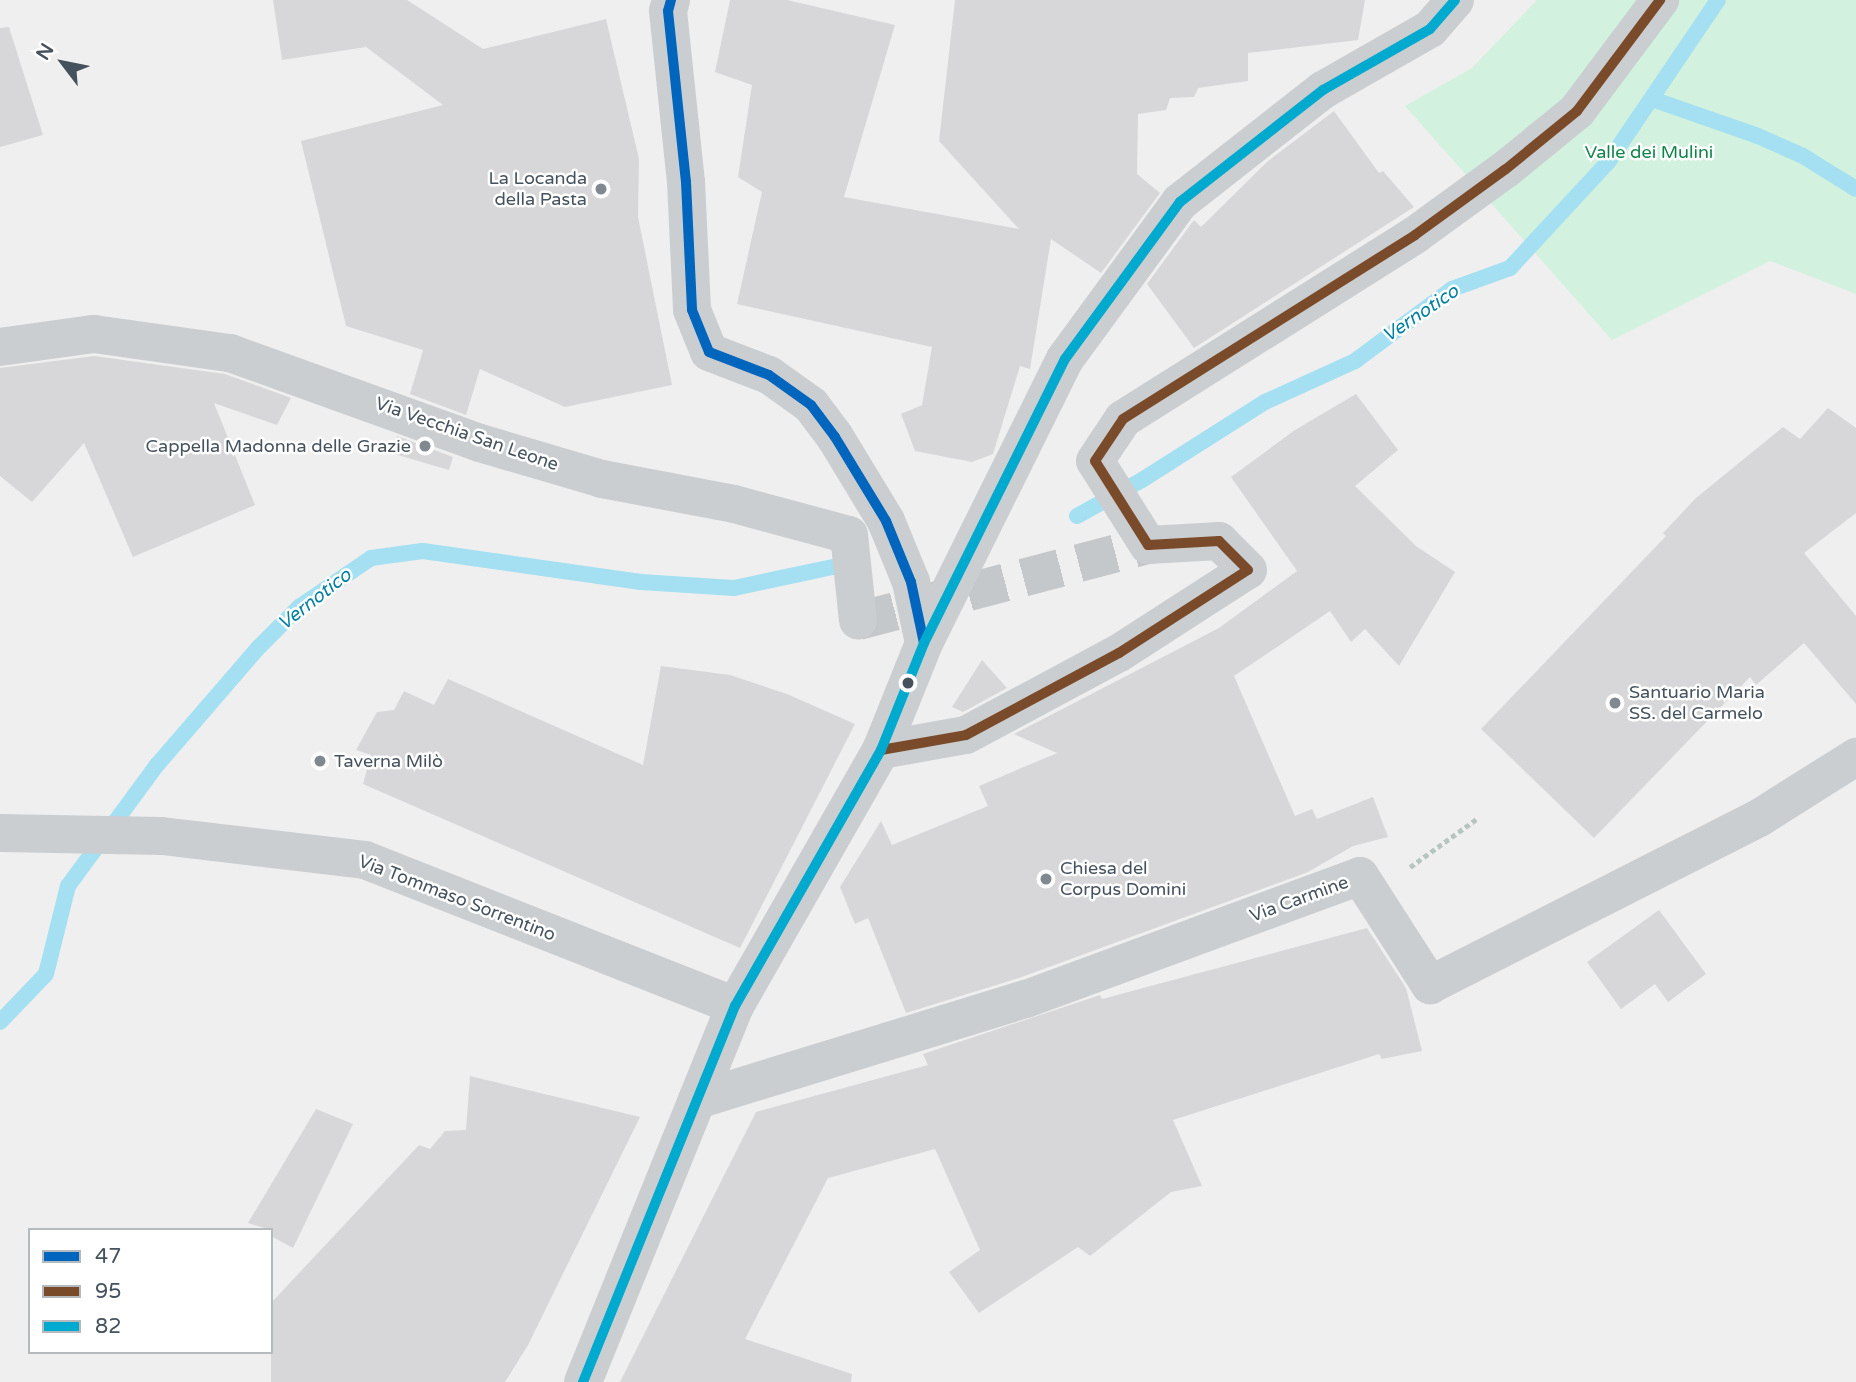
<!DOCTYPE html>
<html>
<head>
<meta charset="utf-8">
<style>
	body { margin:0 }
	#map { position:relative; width:1856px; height:1382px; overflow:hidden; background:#f0efef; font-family:"Varela Round",sans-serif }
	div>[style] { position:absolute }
	.green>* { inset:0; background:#d2f1de }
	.stream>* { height:16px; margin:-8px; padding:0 8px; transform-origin:8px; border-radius:8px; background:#a4e0f1 }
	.building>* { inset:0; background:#d7d7d9 }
	.minor-tunnel>* { height:38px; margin-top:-19px; transform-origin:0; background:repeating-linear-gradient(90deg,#c5c8ca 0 38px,transparent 0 57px) }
	.path>* { height:4.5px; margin-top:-2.25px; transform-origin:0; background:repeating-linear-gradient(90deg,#b7c5c1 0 5px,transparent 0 8.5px) }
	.minor>* { height:38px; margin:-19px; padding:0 19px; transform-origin:19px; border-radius:19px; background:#cbced1 }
	.bus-1>* { height:10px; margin:-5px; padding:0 5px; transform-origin:5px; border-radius:5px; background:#0065bd }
	.bus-2>* { height:10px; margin:-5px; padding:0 5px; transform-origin:5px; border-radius:5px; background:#7a4b2a }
	.bus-3>* { height:10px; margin:-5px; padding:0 5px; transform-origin:5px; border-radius:5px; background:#00a9ce }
	.dots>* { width:19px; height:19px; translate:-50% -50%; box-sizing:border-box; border:4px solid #fff; border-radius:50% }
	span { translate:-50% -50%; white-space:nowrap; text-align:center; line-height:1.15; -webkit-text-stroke:5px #fff; paint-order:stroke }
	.park-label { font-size:18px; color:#11844b }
	.poi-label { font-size:18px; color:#45525d }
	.right { translate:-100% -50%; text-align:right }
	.left { translate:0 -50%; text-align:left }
	.street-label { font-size:18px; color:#45525d }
	.water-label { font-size:19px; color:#0480a3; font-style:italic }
	.legend { position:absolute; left:28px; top:1228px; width:245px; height:126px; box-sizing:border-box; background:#fff; border:2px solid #b5babe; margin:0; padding:9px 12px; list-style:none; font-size:21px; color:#45525d }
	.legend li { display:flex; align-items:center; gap:14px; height:35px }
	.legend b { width:35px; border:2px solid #b5babe }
	.north { position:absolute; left:28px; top:28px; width:70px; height:70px; -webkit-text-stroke:5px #fff; paint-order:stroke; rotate:302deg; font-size:19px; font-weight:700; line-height:28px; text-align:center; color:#45525d }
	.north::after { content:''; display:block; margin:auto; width:24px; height:32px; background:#45525d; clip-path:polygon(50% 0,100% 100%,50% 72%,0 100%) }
</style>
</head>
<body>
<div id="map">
	<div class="green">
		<i style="clip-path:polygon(1537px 0,1856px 0,1856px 294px,1770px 261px,1612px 340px,1405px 106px,1472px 68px)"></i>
	</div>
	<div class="stream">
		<i style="left:1652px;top:99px;width:112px;rotate:19.2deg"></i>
		<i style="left:1758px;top:136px;width:49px;rotate:24deg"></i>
		<i style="left:1803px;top:156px;width:62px;rotate:31.9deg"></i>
		<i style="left:1077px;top:516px;width:74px;rotate:-29deg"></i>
		<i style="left:1142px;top:480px;width:146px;rotate:-32.4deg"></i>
		<i style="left:1265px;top:402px;width:99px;rotate:-24.5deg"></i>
		<i style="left:1355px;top:361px;width:121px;rotate:-36.6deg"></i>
		<i style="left:1452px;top:289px;width:62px;rotate:-19.9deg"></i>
		<i style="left:1510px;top:268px;width:146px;rotate:-47.2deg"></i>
		<i style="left:1609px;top:161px;width:194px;rotate:-55.9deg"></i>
		<i style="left:0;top:1022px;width:66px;rotate:-46.2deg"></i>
		<i style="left:46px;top:974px;width:91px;rotate:-76deg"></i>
		<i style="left:68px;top:886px;width:150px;rotate:-53.7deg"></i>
		<i style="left:157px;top:765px;width:156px;rotate:-49.2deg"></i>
		<i style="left:259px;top:647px;width:57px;rotate:-45deg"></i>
		<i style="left:299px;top:607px;width:87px;rotate:-34.2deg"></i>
		<i style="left:371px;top:558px;width:52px;rotate:-7.7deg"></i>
		<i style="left:423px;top:551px;width:220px;rotate:8.1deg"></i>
		<i style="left:641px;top:582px;width:93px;rotate:3.7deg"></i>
		<i style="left:734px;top:588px;width:101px;rotate:-12deg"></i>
	</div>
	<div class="building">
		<i style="clip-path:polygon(273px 0,407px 0,483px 49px,606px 19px,639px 159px,638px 217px,672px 385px,565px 407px,480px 369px,466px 415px,410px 394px,423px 350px,346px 326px,301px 141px,443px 105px,366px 47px,282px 60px)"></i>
		<i style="clip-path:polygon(730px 0,787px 0,895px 25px,844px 197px,1019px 229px,939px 141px,955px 0,1365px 0,1358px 40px,1248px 53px,1248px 81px,1198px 88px,1194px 97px,1170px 98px,1166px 110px,1138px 114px,1137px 174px,1160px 193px,1101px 273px,1051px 239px,1030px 369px,1020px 366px,993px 454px,972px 462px,915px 451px,901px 414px,922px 405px,932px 347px,737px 304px,762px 192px,738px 177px,752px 85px,715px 72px)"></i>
		<i style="clip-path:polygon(9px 27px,43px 135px,0 147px,0 28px)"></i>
		<i style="clip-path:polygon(1334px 111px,1379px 173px,1383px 171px,1414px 207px,1194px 348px,1147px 284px,1194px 220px,1201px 227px,1268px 161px)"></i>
		<i style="clip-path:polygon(94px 356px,225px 374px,291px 398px,277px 425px,214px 403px,255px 505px,133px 557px,84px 443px,32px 502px,0 476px,0 368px)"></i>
		<i style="clip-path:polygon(1356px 394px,1398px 450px,1355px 486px,1416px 546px,1455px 572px,1399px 666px,1365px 629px,1351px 642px,1330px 611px,1234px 676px,1295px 816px,1312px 809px,1317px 819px,1373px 797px,1388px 837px,1353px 846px,1308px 872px,1019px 978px,906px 1013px,868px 918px,855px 924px,840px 887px,881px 821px,892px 845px,988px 806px,979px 786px,1057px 753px,1014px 734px,1219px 628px,1297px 571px,1231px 477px,1295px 430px)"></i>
		<i style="clip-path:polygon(1828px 408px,1856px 428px,1856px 513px,1804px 553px,1856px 616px,1856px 704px,1804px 643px,1756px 685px,1750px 677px,1594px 838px,1481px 729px,1666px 536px,1663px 533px,1696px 498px,1783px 427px,1800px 439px)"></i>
		<i style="clip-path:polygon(397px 436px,453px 457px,449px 470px,391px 453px)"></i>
		<i style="clip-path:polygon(982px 660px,1007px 688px,963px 712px,952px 707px)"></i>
		<i style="clip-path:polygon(661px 666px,730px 675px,787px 694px,855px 724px,740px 948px,363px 784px,371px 755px,356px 750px,377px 712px,394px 710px,404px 691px,434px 705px,448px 679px,643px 765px)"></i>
		<i style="clip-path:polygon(1659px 910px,1706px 974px,1668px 1002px,1655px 984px,1621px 1009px,1587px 962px)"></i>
		<i style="clip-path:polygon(1367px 928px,1406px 988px,1422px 1051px,1382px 1059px,1379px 1054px,1173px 1120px,1202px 1186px,1171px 1192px,1090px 1256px,1078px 1247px,979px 1313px,949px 1272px,980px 1250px,935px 1149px,828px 1178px,745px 1339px,852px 1374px,851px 1382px,620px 1382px,756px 1112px,928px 1065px,923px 1054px,1100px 995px,1102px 999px)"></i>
		<i style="clip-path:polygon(470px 1076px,640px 1117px,528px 1345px,505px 1382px,271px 1382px,271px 1303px,419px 1145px,430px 1149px,445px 1131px,466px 1130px)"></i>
		<i style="clip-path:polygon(316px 1109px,353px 1124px,293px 1248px,271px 1236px,271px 1230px,248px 1223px)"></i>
	</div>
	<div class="minor-tunnel">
		<i style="left:858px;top:621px;width:300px;rotate:-14.7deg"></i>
	</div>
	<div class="path">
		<i style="left:1410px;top:867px;width:84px;rotate:-35.8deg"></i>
	</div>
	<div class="minor">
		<i style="left:671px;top:0;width:11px;rotate:105deg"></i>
		<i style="left:668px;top:11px;width:172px;rotate:84deg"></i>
		<i style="left:686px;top:182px;width:128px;rotate:87.3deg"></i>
		<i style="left:692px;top:310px;width:45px;rotate:68deg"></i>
		<i style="left:709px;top:352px;width:64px;rotate:21deg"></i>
		<i style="left:769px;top:375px;width:52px;rotate:35.5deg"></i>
		<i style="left:811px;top:405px;width:40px;rotate:53deg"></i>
		<i style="left:835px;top:437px;width:98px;rotate:58.7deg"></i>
		<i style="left:886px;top:521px;width:66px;rotate:67.7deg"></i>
		<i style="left:911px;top:582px;width:62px;rotate:78deg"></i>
		<i style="left:0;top:347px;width:95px;rotate:-7.9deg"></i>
		<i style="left:94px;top:334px;width:137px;rotate:8deg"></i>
		<i style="left:230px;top:353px;width:266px;rotate:19.8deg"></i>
		<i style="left:480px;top:443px;width:127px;rotate:16.4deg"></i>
		<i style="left:602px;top:479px;width:134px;rotate:10.7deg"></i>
		<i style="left:734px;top:504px;width:119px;rotate:15.1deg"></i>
		<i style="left:849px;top:535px;width:86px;rotate:84deg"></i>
		<i style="left:881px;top:750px;width:86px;rotate:-10deg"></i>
		<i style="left:966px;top:735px;width:174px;rotate:-28.2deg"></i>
		<i style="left:1119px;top:653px;width:153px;rotate:-32.8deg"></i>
		<i style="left:1248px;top:570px;width:41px;rotate:-135deg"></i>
		<i style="left:1219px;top:541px;width:71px;rotate:176.8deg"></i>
		<i style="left:1148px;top:545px;width:99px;rotate:-122.2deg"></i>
		<i style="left:1095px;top:461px;width:50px;rotate:-56.3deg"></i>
		<i style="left:1123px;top:419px;width:345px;rotate:-32.2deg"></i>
		<i style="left:1415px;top:235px;width:112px;rotate:-36deg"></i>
		<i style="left:1506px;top:169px;width:92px;rotate:-39.2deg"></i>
		<i style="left:1577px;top:111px;width:139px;rotate:-53.2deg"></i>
		<i style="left:0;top:833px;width:162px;rotate:1.1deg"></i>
		<i style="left:162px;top:836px;width:204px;rotate:6.7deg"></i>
		<i style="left:365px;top:860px;width:398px;rotate:21.5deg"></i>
		<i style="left:697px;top:1100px;width:344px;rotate:-17.1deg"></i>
		<i style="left:1026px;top:999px;width:356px;rotate:-20.2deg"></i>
		<i style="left:1360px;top:876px;width:130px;rotate:57.3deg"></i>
		<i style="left:1430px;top:985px;width:369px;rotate:-26.9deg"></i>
		<i style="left:1759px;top:818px;width:115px;rotate:-32.2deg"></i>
		<i style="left:583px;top:1382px;width:406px;rotate:-68deg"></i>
		<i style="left:735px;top:1006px;width:295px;rotate:-60.3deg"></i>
		<i style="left:881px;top:750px;width:115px;rotate:-68.1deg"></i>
		<i style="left:924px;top:643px;width:317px;rotate:-63.6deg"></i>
		<i style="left:1065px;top:359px;width:195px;rotate:-53.8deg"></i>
		<i style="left:1180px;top:202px;width:182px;rotate:-38.1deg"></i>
		<i style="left:1323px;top:90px;width:123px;rotate:-29.7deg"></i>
		<i style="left:1430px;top:29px;width:38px;rotate:-49deg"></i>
	</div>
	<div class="bus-1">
		<i style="left:671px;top:0;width:11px;rotate:105deg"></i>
		<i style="left:668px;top:11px;width:172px;rotate:84deg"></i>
		<i style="left:686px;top:182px;width:128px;rotate:87.3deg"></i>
		<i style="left:692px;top:310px;width:45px;rotate:68deg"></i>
		<i style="left:709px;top:352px;width:64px;rotate:21deg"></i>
		<i style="left:769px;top:375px;width:52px;rotate:35.5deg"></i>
		<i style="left:811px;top:405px;width:40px;rotate:53deg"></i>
		<i style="left:835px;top:437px;width:98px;rotate:58.7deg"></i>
		<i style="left:886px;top:521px;width:66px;rotate:67.7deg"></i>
		<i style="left:911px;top:582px;width:62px;rotate:78deg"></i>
	</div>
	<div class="bus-2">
		<i style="left:881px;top:750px;width:86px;rotate:-10deg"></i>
		<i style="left:966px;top:735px;width:174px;rotate:-28.2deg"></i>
		<i style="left:1119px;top:653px;width:153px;rotate:-32.8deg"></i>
		<i style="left:1248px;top:570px;width:41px;rotate:-135deg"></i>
		<i style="left:1219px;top:541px;width:71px;rotate:176.8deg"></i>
		<i style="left:1148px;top:545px;width:99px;rotate:-122.2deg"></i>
		<i style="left:1095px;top:461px;width:50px;rotate:-56.3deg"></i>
		<i style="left:1123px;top:419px;width:345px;rotate:-32.2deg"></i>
		<i style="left:1415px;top:235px;width:112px;rotate:-36deg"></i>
		<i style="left:1506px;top:169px;width:92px;rotate:-39.2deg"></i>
		<i style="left:1577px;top:111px;width:139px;rotate:-53.2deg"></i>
	</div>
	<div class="bus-3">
		<i style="left:583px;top:1382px;width:406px;rotate:-68deg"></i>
		<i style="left:735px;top:1006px;width:295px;rotate:-60.3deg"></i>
		<i style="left:881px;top:750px;width:115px;rotate:-68.1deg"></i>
		<i style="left:924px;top:643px;width:317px;rotate:-63.6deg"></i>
		<i style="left:1065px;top:359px;width:195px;rotate:-53.8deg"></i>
		<i style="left:1180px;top:202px;width:182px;rotate:-38.1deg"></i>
		<i style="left:1323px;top:90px;width:123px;rotate:-29.7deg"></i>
		<i style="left:1430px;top:29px;width:38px;rotate:-49deg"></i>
	</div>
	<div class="dots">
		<i style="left:601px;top:189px;background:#818990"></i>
		<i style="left:425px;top:446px;background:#818990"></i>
		<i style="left:908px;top:683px;background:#45525d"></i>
		<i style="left:1615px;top:703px;background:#818990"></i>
		<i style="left:320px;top:761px;background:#818990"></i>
		<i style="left:1046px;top:879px;background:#818990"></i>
	</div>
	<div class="park-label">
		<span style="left:1649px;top:152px">Valle dei Mulini</span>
	</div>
	<div class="poi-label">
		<span class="right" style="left:587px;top:189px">La Locanda<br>della Pasta</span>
		<span class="right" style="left:411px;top:446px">Cappella Madonna delle Grazie</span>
		<span class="left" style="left:1629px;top:703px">Santuario Maria<br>SS. del Carmelo</span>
		<span class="left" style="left:334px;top:761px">Taverna Milò</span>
		<span class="left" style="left:1060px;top:879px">Chiesa del<br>Corpus Domini</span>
	</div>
	<div class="street-label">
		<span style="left:467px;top:434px;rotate:19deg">Via Vecchia San Leone</span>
		<span style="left:457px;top:898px;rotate:21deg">Via Tommaso Sorrentino</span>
		<span style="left:1299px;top:899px;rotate:-20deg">Via Carmine</span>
	</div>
	<div class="water-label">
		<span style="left:1421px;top:314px;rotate:-34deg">Vernotico</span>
		<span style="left:315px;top:600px;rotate:-38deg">Vernotico</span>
	</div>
	<ul class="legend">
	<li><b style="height:9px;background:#0065bd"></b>47</li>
	<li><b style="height:9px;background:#7a4b2a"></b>95</li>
	<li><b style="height:9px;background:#00a9ce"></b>82</li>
	</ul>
	<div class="north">N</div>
</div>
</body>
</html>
